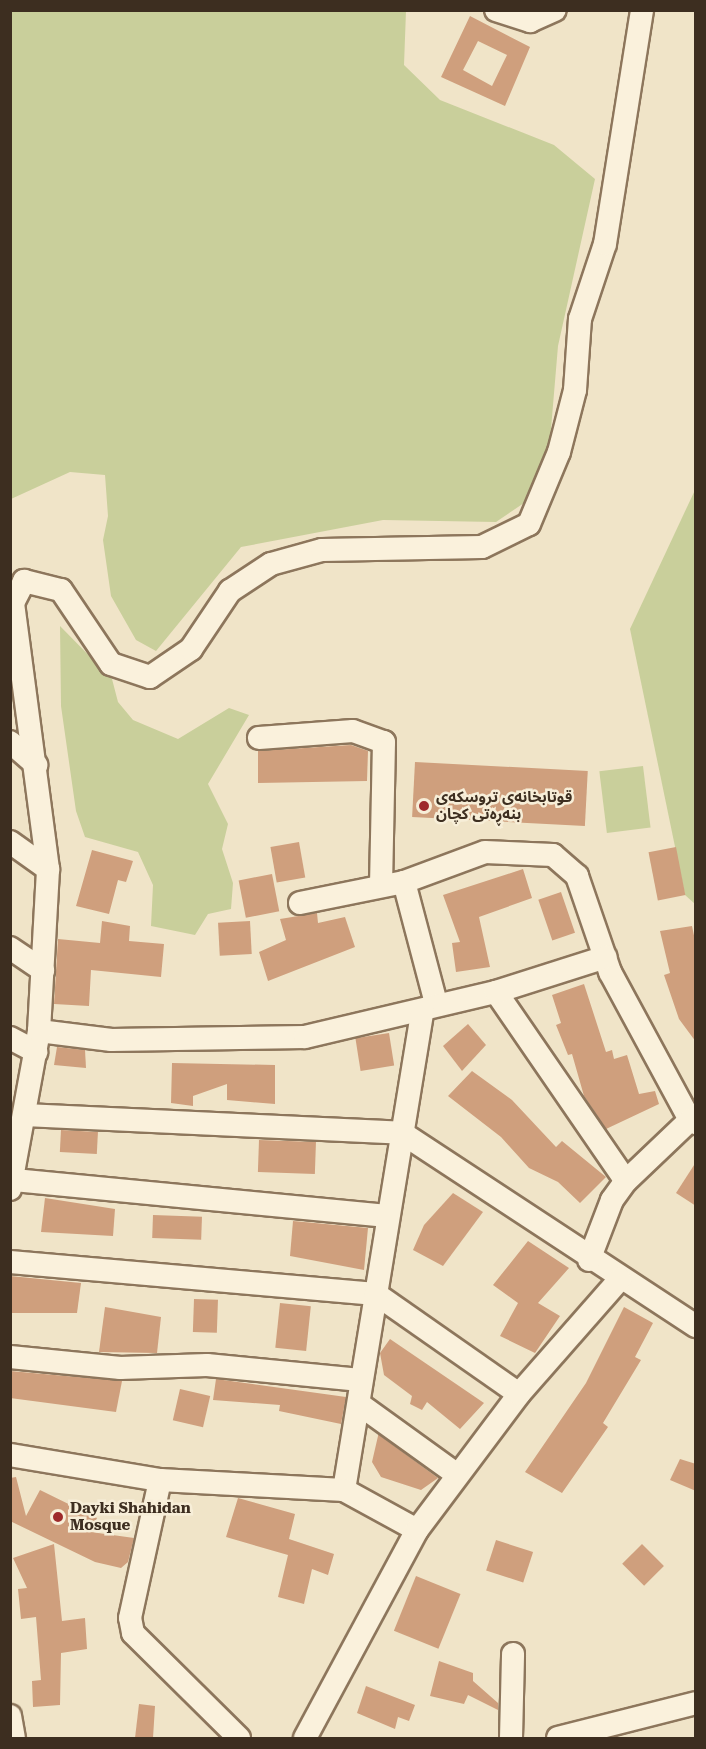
<!DOCTYPE html>
<html>
<head>
<meta charset="utf-8">
<style>
	body { margin:0 }
	#map { position:relative; width:706px; height:1749px; overflow:hidden; background:#f0e4c8; font-family:"Roboto Serif","Noto Sans Arabic",serif }
	div>[style] { position:absolute }
	.green>* { inset:0; background:#c9cf9b; transform-origin:0 0 }
	.building>* { inset:0; background:#cf9f7d; transform-origin:0 0 }
	.roads { filter:drop-shadow(2px 0 #8d765c) drop-shadow(-2px 0 #8d765c) drop-shadow(0 2px #8d765c) drop-shadow(0 -2px #8d765c) }
	.minor>* { height:22px; margin:-11px; padding:0 11px; transform-origin:11px; border-radius:11px; background:#faf1dc }
	.dots>* { width:16px; height:16px; translate:-50% -50%; box-sizing:border-box; border:3px solid #f7eed8; border-radius:50% }
	span { translate:-50% -50%; white-space:nowrap; text-align:center; line-height:1.15; -webkit-text-stroke:5px #f7eed8; paint-order:stroke }
	.poi-label { font-size:15px; color:#3d2e20; font-weight:700 }
	.left { translate:0 -50%; text-align:left }
	.frame { position:absolute; inset:0; border:12px solid #3d2e20; pointer-events:none }
</style>
</head>
<body>
<div id="map">
	<div class="green">
		<i style="clip-path:polygon(11px 11px,406px 11px,404px 65px,440px 100px,554px 145px,595px 179px,558px 346px,546px 488px,496px 522px,383px 520px,241px 547px,156px 651px,136px 640px,111px 596px,103px 540px,108px 516px,105px 475px,70px 472px,11px 499px)"></i>
		<i style="clip-path:polygon(695px 490px,695px 904px,685px 895px,630px 629px)"></i>
		<i style="clip-path:polygon(60px 626px,112px 679px,118px 702px,133px 720px,178px 739px,229px 708px,249px 715px,208px 784px,228px 824px,222px 849px,233px 883px,231px 909px,208px 914px,195px 935px,151px 926px,153px 885px,138px 852px,85px 837px,76px 811px,61px 706px)"></i>
		<i style="left:643px;top:766px;width:62px;height:44px;rotate:83deg"></i>
	</div>
	<div class="building">
		<i style="clip-path:polygon(evenodd,470px 16px,530px 47px,505px 106px,441px 77px,470px 16px,478px 41px,507px 55px,492px 86px,463px 70px,478px 41px)"></i>
		<i style="clip-path:polygon(351px 745px,368px 751px,367px 781px,258px 783px,258px 751px)"></i>
		<i style="left:415px;top:762px;width:173px;height:55px;rotate:3deg"></i>
		<i style="left:299px;top:842px;width:36px;height:29px;rotate:80deg"></i>
		<i style="left:676px;top:847px;width:49px;height:28px;rotate:79deg"></i>
		<i style="clip-path:polygon(92px 850px,133px 861px,126px 882px,118px 880px,109px 914px,76px 906px)"></i>
		<i style="clip-path:polygon(523px 869px,532px 898px,479px 917px,490px 967px,456px 972px,452px 943px,460px 942px,443px 895px)"></i>
		<i style="left:272px;top:874px;width:38px;height:34px;rotate:79deg"></i>
		<i style="left:561px;top:892px;width:43px;height:24px;rotate:71deg"></i>
		<i style="clip-path:polygon(317px 913px,318px 923px,345px 917px,355px 947px,268px 981px,259px 952px,286px 940px,280px 919px)"></i>
		<i style="clip-path:polygon(102px 921px,130px 926px,129px 941px,164px 944px,161px 977px,91px 970px,89px 1006px,54px 1004px,58px 939px,100px 943px)"></i>
		<i style="left:250px;top:921px;width:33px;height:32px;rotate:87deg"></i>
		<i style="clip-path:polygon(692px 926px,696px 945px,696px 1042px,679px 1019px,664px 975px,670px 973px,660px 931px)"></i>
		<i style="clip-path:polygon(584px 984px,606px 1052px,612px 1050px,614px 1059px,627px 1055px,639px 1094px,655px 1091px,659px 1104px,606px 1129px,584px 1096px,572px 1054px,568px 1055px,556px 1025px,561px 1023px,552px 995px)"></i>
		<i style="clip-path:polygon(468px 1024px,486px 1045px,462px 1071px,443px 1046px)"></i>
		<i style="left:389px;top:1033px;width:33px;height:34px;rotate:81deg"></i>
		<i style="clip-path:polygon(57px 1047px,85px 1050px,86px 1068px,54px 1065px)"></i>
		<i style="clip-path:polygon(172px 1063px,275px 1065px,275px 1104px,227px 1100px,227px 1084px,193px 1096px,193px 1106px,171px 1103px)"></i>
		<i style="clip-path:polygon(472px 1071px,512px 1100px,556px 1147px,562px 1141px,606px 1177px,580px 1203px,558px 1182px,529px 1168px,501px 1137px,448px 1096px)"></i>
		<i style="left:61px;top:1130px;width:37px;height:22px;rotate:3deg"></i>
		<i style="left:259px;top:1140px;width:57px;height:32px;rotate:2deg"></i>
		<i style="clip-path:polygon(696px 1162px,696px 1206px,676px 1193px)"></i>
		<i style="clip-path:polygon(453px 1193px,483px 1212px,443px 1266px,413px 1250px,424px 1225px)"></i>
		<i style="clip-path:polygon(45px 1198px,115px 1209px,113px 1236px,41px 1232px)"></i>
		<i style="left:153px;top:1215px;width:49px;height:23px;rotate:2deg"></i>
		<i style="clip-path:polygon(293px 1221px,368px 1228px,364px 1270px,290px 1256px)"></i>
		<i style="clip-path:polygon(528px 1241px,569px 1268px,538px 1303px,560px 1316px,535px 1353px,500px 1336px,518px 1303px,493px 1285px)"></i>
		<i style="clip-path:polygon(10px 1276px,81px 1283px,77px 1313px,11px 1313px)"></i>
		<i style="left:194px;top:1299px;width:24px;height:33px;rotate:2deg"></i>
		<i style="left:280px;top:1303px;width:31px;height:45px;rotate:6deg"></i>
		<i style="clip-path:polygon(105px 1307px,161px 1317px,157px 1353px,99px 1352px)"></i>
		<i style="clip-path:polygon(624px 1307px,653px 1323px,635px 1357px,641px 1360px,603px 1423px,608px 1427px,562px 1493px,525px 1472px,586px 1383px)"></i>
		<i style="clip-path:polygon(390px 1339px,484px 1403px,460px 1429px,427px 1402px,422px 1410px,410px 1404px,412px 1396px,384px 1375px,380px 1353px)"></i>
		<i style="clip-path:polygon(10px 1371px,122px 1381px,116px 1412px,10px 1398px)"></i>
		<i style="clip-path:polygon(216px 1379px,346px 1397px,341px 1424px,279px 1411px,280px 1405px,213px 1400px)"></i>
		<i style="left:180px;top:1389px;width:31px;height:32px;rotate:13deg"></i>
		<i style="clip-path:polygon(378px 1436px,378px 1434px,438px 1478px,421px 1490px,381px 1477px,372px 1462px)"></i>
		<i style="clip-path:polygon(680px 1459px,696px 1464px,696px 1491px,670px 1480px)"></i>
		<i style="clip-path:polygon(16px 1477px,26px 1516px,40px 1490px,97px 1518px,91px 1532px,134px 1538px,128px 1562px,121px 1568px,95px 1562px,10px 1521px,10px 1478px)"></i>
		<i style="clip-path:polygon(238px 1498px,295px 1514px,289px 1539px,334px 1554px,328px 1575px,312px 1569px,304px 1604px,278px 1597px,288px 1555px,226px 1537px)"></i>
		<i style="left:496px;top:1540px;width:39px;height:32px;rotate:18deg"></i>
		<i style="clip-path:polygon(54px 1544px,62px 1621px,85px 1618px,87px 1649px,61px 1653px,60px 1705px,33px 1707px,32px 1681px,41px 1680px,36px 1617px,21px 1619px,18px 1589px,27px 1588px,13px 1558px)"></i>
		<i style="left:642px;top:1544px;width:31px;height:28px;rotate:45deg"></i>
		<i style="left:416px;top:1576px;width:48px;height:59px;rotate:22deg"></i>
		<i style="clip-path:polygon(439px 1661px,473px 1673px,473px 1681px,498px 1703px,498px 1710px,468px 1695px,464px 1704px,430px 1696px)"></i>
		<i style="clip-path:polygon(366px 1686px,415px 1705px,409px 1721px,398px 1717px,395px 1729px,357px 1713px)"></i>
		<i style="clip-path:polygon(139px 1704px,155px 1706px,153px 1738px,135px 1738px)"></i>
	</div>
	<div class="roads">
		<div class="minor">
			<i style="left:496px;top:10px;width:36px;rotate:18deg"></i>
			<i style="left:530px;top:21px;width:27px;rotate:-24deg"></i>
			<i style="left:259px;top:738px;width:94px;rotate:-4.3deg"></i>
			<i style="left:353px;top:731px;width:33px;rotate:20deg"></i>
			<i style="left:384px;top:742px;width:143px;rotate:91.2deg"></i>
			<i style="left:10px;top:742px;width:35px;rotate:41deg"></i>
			<i style="left:10px;top:842px;width:47px;rotate:35.4deg"></i>
			<i style="left:404px;top:882px;width:125px;rotate:75.2deg"></i>
			<i style="left:300px;top:903px;width:106px;rotate:-11.4deg"></i>
			<i style="left:404px;top:882px;width:86px;rotate:-20.3deg"></i>
			<i style="left:485px;top:852px;width:68px;rotate:2.5deg"></i>
			<i style="left:553px;top:855px;width:32px;rotate:41deg"></i>
			<i style="left:577px;top:876px;width:102px;rotate:71deg"></i>
			<i style="left:610px;top:972px;width:168px;rotate:61.6deg"></i>
			<i style="left:10px;top:948px;width:40px;rotate:34deg"></i>
			<i style="left:496px;top:992px;width:229px;rotate:55.5deg"></i>
			<i style="left:39px;top:1031px;width:73px;rotate:7.1deg"></i>
			<i style="left:111px;top:1040px;width:194px;rotate:-0.9deg"></i>
			<i style="left:305px;top:1037px;width:196px;rotate:-13.3deg"></i>
			<i style="left:496px;top:992px;width:115px;rotate:-17.7deg"></i>
			<i style="left:10px;top:1038px;width:30px;rotate:28deg"></i>
			<i style="left:25px;top:1115px;width:377px;rotate:2.7deg"></i>
			<i style="left:402px;top:1133px;width:352px;rotate:33.3deg"></i>
			<i style="left:14px;top:1180px;width:375px;rotate:5.5deg"></i>
			<i style="left:10px;top:1189px;width:161px;rotate:-79.6deg"></i>
			<i style="left:39px;top:1031px;width:162px;rotate:-86.8deg"></i>
			<i style="left:48px;top:869px;width:268px;rotate:-97.5deg"></i>
			<i style="left:13px;top:603px;width:25px;rotate:-63deg"></i>
			<i style="left:24px;top:581px;width:38px;rotate:14deg"></i>
			<i style="left:61px;top:590px;width:89px;rotate:56deg"></i>
			<i style="left:111px;top:664px;width:41px;rotate:18.4deg"></i>
			<i style="left:150px;top:677px;width:50px;rotate:-34.3deg"></i>
			<i style="left:191px;top:649px;width:70px;rotate:-56.1deg"></i>
			<i style="left:230px;top:591px;width:49px;rotate:-33.4deg"></i>
			<i style="left:271px;top:564px;width:53px;rotate:-15.4deg"></i>
			<i style="left:322px;top:550px;width:160px;rotate:-1.1deg"></i>
			<i style="left:482px;top:547px;width:52px;rotate:-26.1deg"></i>
			<i style="left:529px;top:524px;width:78px;rotate:-67.4deg"></i>
			<i style="left:559px;top:452px;width:64px;rotate:-75.5deg"></i>
			<i style="left:575px;top:390px;width:71px;rotate:-86deg"></i>
			<i style="left:580px;top:319px;width:79px;rotate:-71.6deg"></i>
			<i style="left:605px;top:244px;width:237px;rotate:-81deg"></i>
			<i style="left:589px;top:1260px;width:64px;rotate:-69deg"></i>
			<i style="left:612px;top:1200px;width:24px;rotate:-54deg"></i>
			<i style="left:626px;top:1181px;width:88px;rotate:-43.6deg"></i>
			<i style="left:690px;top:1120px;width:7px;rotate:27deg"></i>
			<i style="left:10px;top:1262px;width:367px;rotate:5deg"></i>
			<i style="left:376px;top:1294px;width:174px;rotate:35deg"></i>
			<i style="left:10px;top:1357px;width:111px;rotate:5.7deg"></i>
			<i style="left:120px;top:1368px;width:87px;rotate:-2deg"></i>
			<i style="left:207px;top:1365px;width:154px;rotate:5.6deg"></i>
			<i style="left:359px;top:1404px;width:120px;rotate:35.8deg"></i>
			<i style="left:10px;top:1455px;width:152px;rotate:9.5deg"></i>
			<i style="left:344px;top:1490px;width:486px;rotate:-80.7deg"></i>
			<i style="left:10px;top:1716px;width:22px;rotate:80deg"></i>
			<i style="left:239px;top:1738px;width:149px;rotate:-135.3deg"></i>
			<i style="left:133px;top:1633px;width:15px;rotate:-101deg"></i>
			<i style="left:130px;top:1618px;width:141px;rotate:-77.7deg"></i>
			<i style="left:160px;top:1480px;width:184px;rotate:3.1deg"></i>
			<i style="left:344px;top:1490px;width:83px;rotate:28.7deg"></i>
			<i style="left:305px;top:1738px;width:236px;rotate:-61.7deg"></i>
			<i style="left:417px;top:1530px;width:170px;rotate:-53.1deg"></i>
			<i style="left:519px;top:1394px;width:153px;rotate:-48.7deg"></i>
			<i style="left:511px;top:1738px;width:84px;rotate:-88.6deg"></i>
			<i style="left:558px;top:1738px;width:142px;rotate:-14.2deg"></i>
		</div>
	</div>
	<div class="dots">
		<i style="left:424px;top:806px;background:#9e2a2b"></i>
		<i style="left:58px;top:1517px;background:#9e2a2b"></i>
	</div>
	<div class="poi-label">
		<span class="left" style="left:436px;top:806px">قوتابخانەی تروسکەی<br>بنەڕەتی کچان</span>
		<span class="left" style="left:70px;top:1517px">Dayki Shahidan<br>Mosque</span>
	</div>
	<div class="frame"></div>
</div>
</body>
</html>
